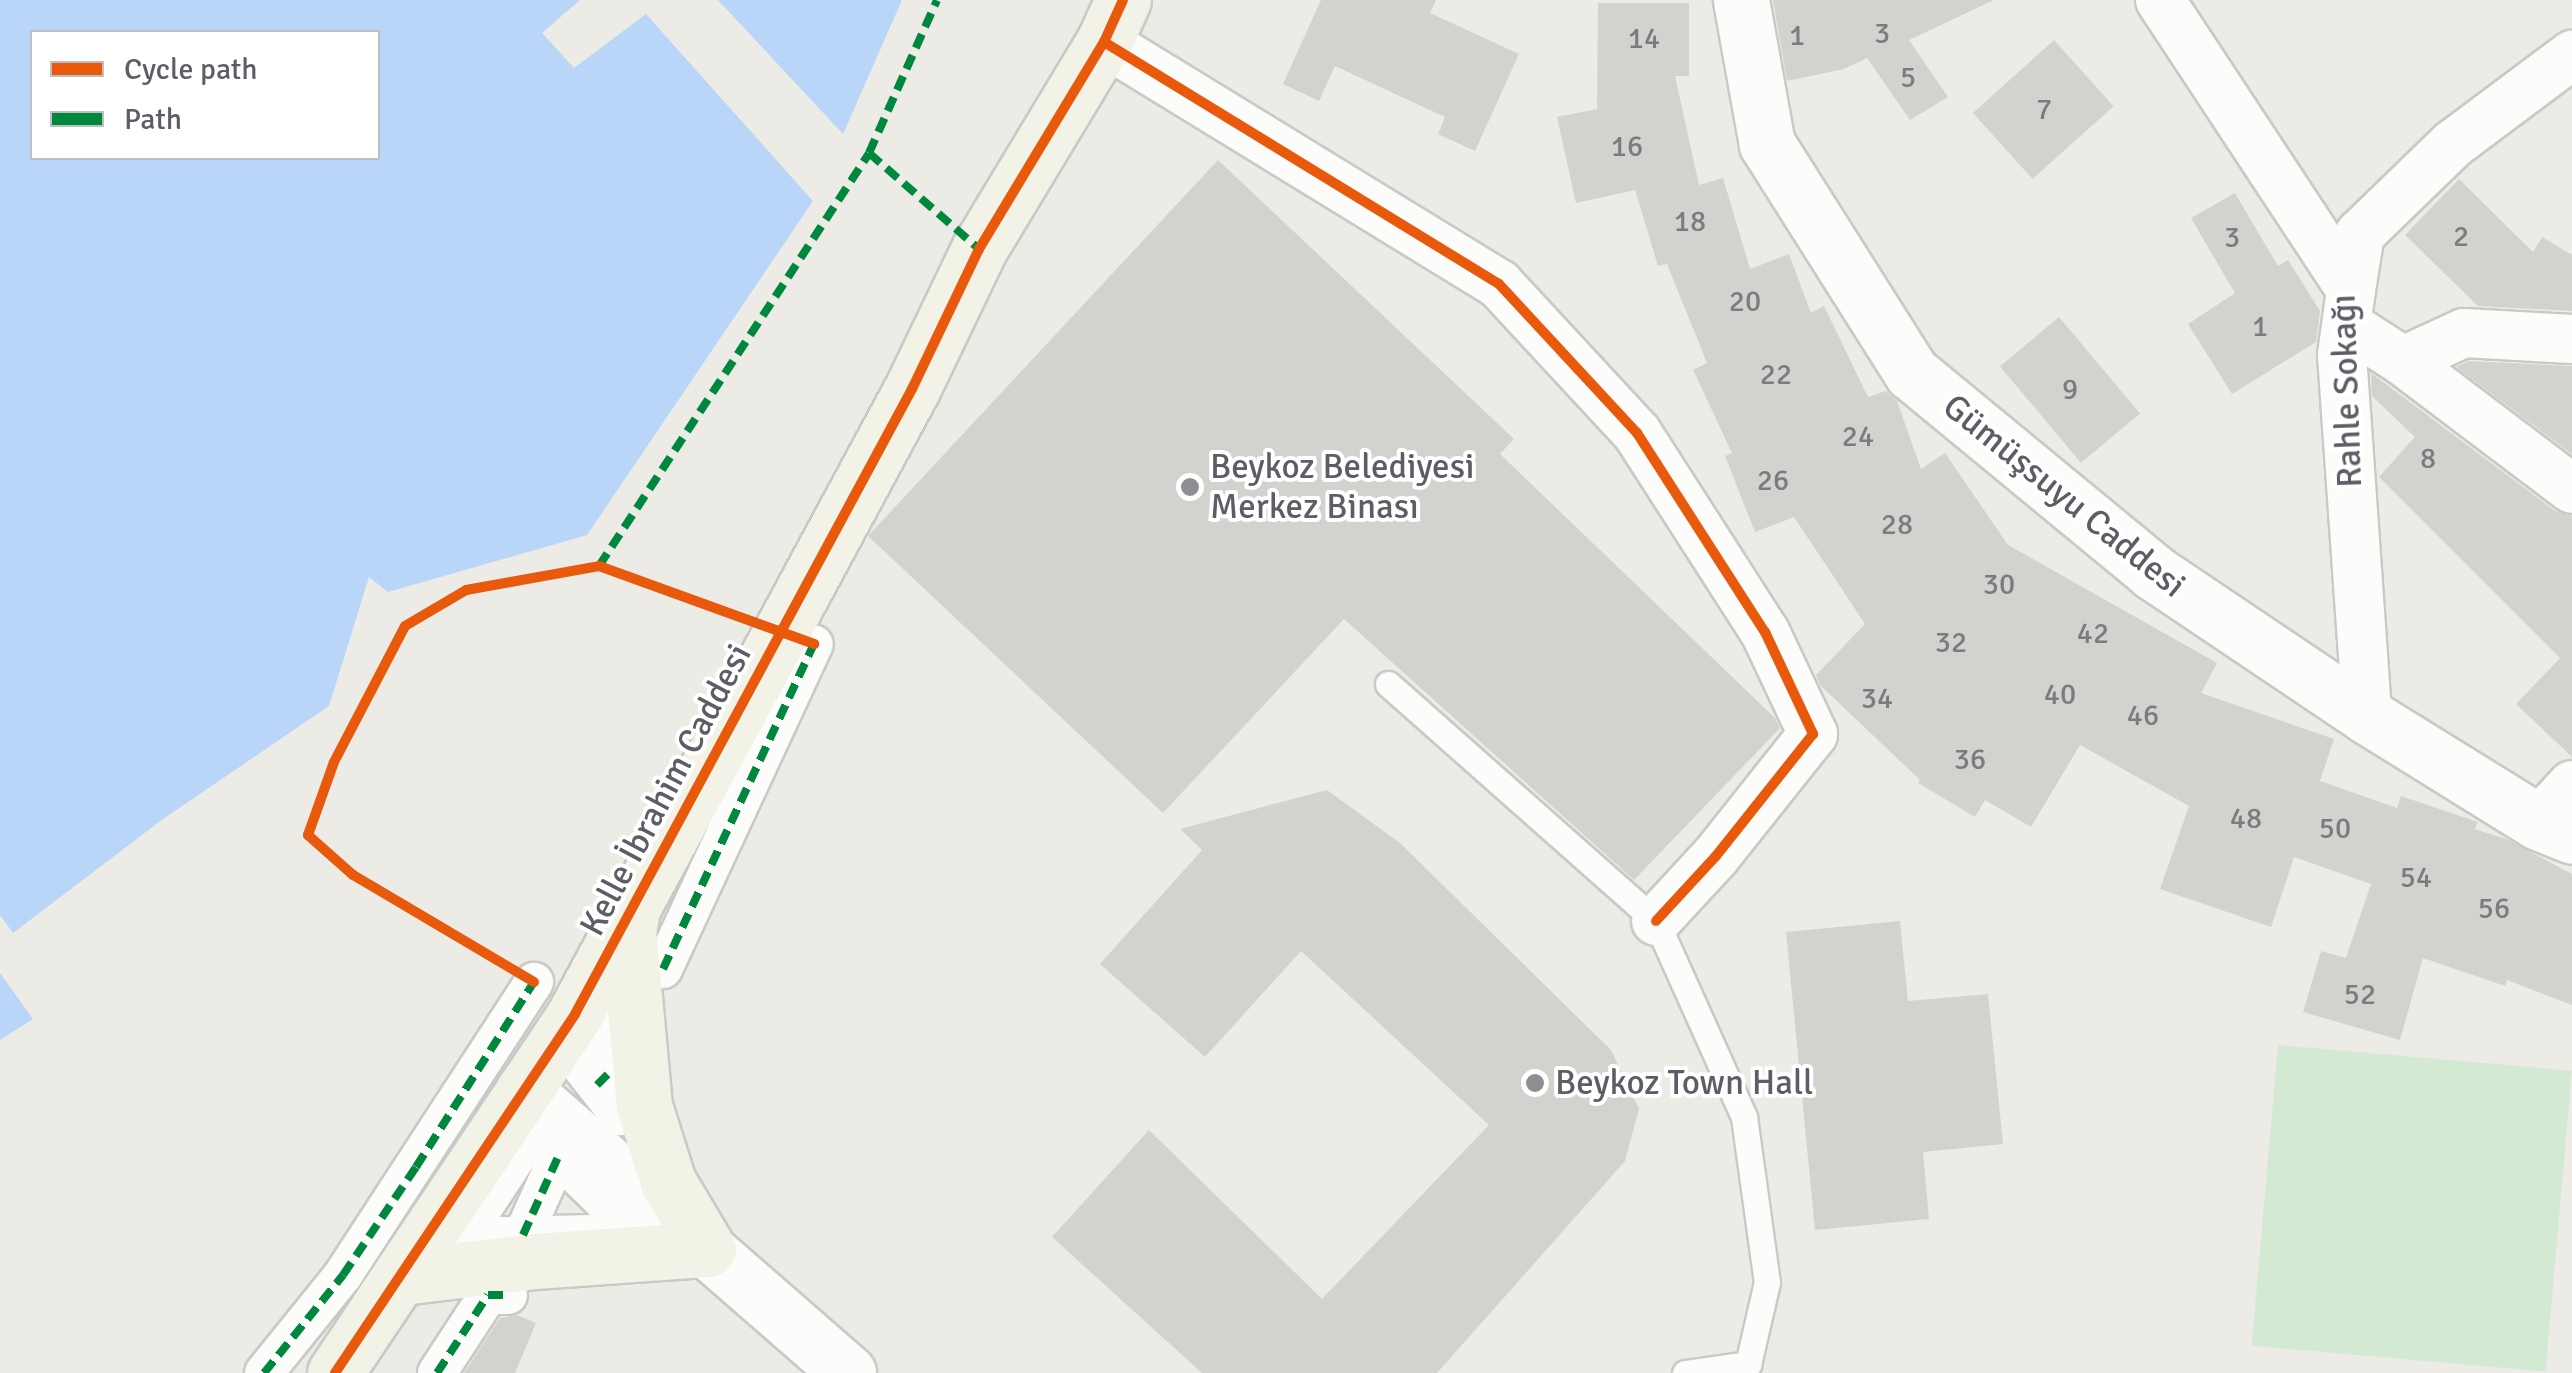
<!DOCTYPE html>
<html>
<head>
<meta charset="utf-8">
<style>
	body { margin:0 }
	#map { position:relative; width:2572px; height:1373px; overflow:hidden; background:#ecebe6; font-family:Signika,sans-serif }
	div>[style] { position:absolute }
	.green>* { inset:0; background:#d3e9d3; transform-origin:0 0 }
	.water>* { inset:0; background:#b9d5f8 }
	.building>* { inset:0; background:#d3d2cf; transform-origin:0 0 }
	.roads { filter:drop-shadow(2px 0 #c9c9c8) drop-shadow(-2px 0 #c9c9c8) drop-shadow(0 2px #c9c9c8) drop-shadow(0 -2px #c9c9c8) }
	.service>* { height:25px; margin:-12.5px; padding:0 12.5px; transform-origin:12.5px; border-radius:12.5px; background:#fcfcfb }
	.pedestrian>* { height:38px; margin:-19px; padding:0 19px; transform-origin:19px; border-radius:19px; background:#fcfcfb }
	.minor>* { height:48px; margin:-24px; padding:0 24px; transform-origin:24px; border-radius:24px; background:#fcfcfb }
	.tertiary>* { height:55px; margin:-27.5px; padding:0 27.5px; transform-origin:27.5px; border-radius:27.5px; background:#fcfcfb }
	.primary>* { height:55px; margin:-27.5px; padding:0 27.5px; transform-origin:27.5px; border-radius:27.5px; background:#f3f2e7 }
	.quiet>* { height:8px; margin-top:-4px; transform-origin:0; background:repeating-linear-gradient(90deg,#00873e 0 15px,transparent 0 23px) }
	.cycleway>* { height:10px; margin:-5px; padding:0 5px; transform-origin:5px; border-radius:5px; background:#e8590c }
	.dots>* { width:28px; height:28px; translate:-50% -50%; box-sizing:border-box; border:5px solid #fff; border-radius:50% }
	span { translate:-50% -50%; white-space:nowrap; text-align:center; line-height:1.15; -webkit-text-stroke:8px #fff; paint-order:stroke }
	.number-label { font-size:30px; color:#7a7c80 }
	.number-label span { -webkit-text-stroke-width:0 }
	.street-label { font-size:35px; color:#5b5e65 }
	.poi-label { font-size:35px; color:#5b5e65 }
	.left { translate:0 -50%; text-align:left }
	.legend { position:absolute; left:30px; top:30px; width:350px; height:130px; box-sizing:border-box; background:#fff; border:2px solid #bdbfc1; margin:0; padding:12px 18px; list-style:none; font-size:30px; color:#5b5e65 }
	.legend li { display:flex; align-items:center; gap:20px; height:50px }
	.legend b { width:50px; border:2px solid #bdbfc1 }
</style>
</head>
<body>
<div id="map">
	<div class="green">
		<i style="left:2278px;top:1045px;width:295px;height:302px;rotate:5deg"></i>
	</div>
	<div class="water">
		<i style="clip-path:polygon(evenodd,0 0,580px 0,542px 33px,574px 68px,646px 14px,813px 201px,587px 535px,388px 592px,369px 577px,329px 706px,163px 819px,13px 933px,0 915px,0 0,32px 32px,378px 32px,378px 158px,32px 158px,32px 32px)"></i>
		<i style="clip-path:polygon(718px 0,902px 0,843px 134px)"></i>
		<i style="clip-path:polygon(0 973px,33px 1019px,0 1040px)"></i>
	</div>
	<div class="building">
		<i style="clip-path:polygon(1321px 0,1436px 0,1430px 13px,1519px 54px,1475px 151px,1438px 134px,1445px 117px,1335px 66px,1319px 101px,1283px 84px)"></i>
		<i style="clip-path:polygon(1773px 0,1994px 0,1909px 40px,1948px 97px,1910px 120px,1867px 58px,1844px 69px,1787px 81px)"></i>
		<i style="clip-path:polygon(1598px 3px,1689px 3px,1689px 76px,1675px 76px,1699px 185px,1723px 178px,1750px 269px,1789px 254px,1811px 313px,1824px 306px,1868px 397px,1886px 391px,1897px 401px,1921px 469px,1945px 453px,2008px 545px,2217px 663px,2201px 693px,2334px 739px,2320px 781px,2397px 808px,2401px 796px,2478px 822px,2475px 829px,2506px 839px,2572px 874px,2572px 1005px,2507px 980px,2505px 986px,2423px 958px,2400px 1040px,2303px 1012px,2321px 951px,2346px 958px,2371px 884px,2294px 857px,2271px 927px,2160px 889px,2189px 806px,2080px 745px,2031px 827px,1985px 800px,1975px 817px,1918px 783px,1920px 780px,1820px 685px,1816px 675px,1865px 624px,1794px 517px,1755px 532px,1725px 456px,1732px 453px,1693px 370px,1707px 363px,1667px 264px,1658px 266px,1635px 190px,1576px 203px,1557px 117px,1597px 109px)"></i>
		<i style="left:2054px;top:40px;width:89px;height:109px;rotate:48deg"></i>
		<i style="clip-path:polygon(1218px 160px,1514px 439px,1500px 454px,1775px 718px,1780px 728px,1634px 880px,1344px 619px,1163px 813px,868px 536px)"></i>
		<i style="clip-path:polygon(2459px 179px,2533px 252px,2542px 237px,2572px 255px,2572px 311px,2478px 306px,2405px 235px)"></i>
		<i style="clip-path:polygon(2235px 193px,2278px 266px,2288px 260px,2320px 311px,2316px 342px,2232px 394px,2188px 324px,2235px 293px,2191px 218px)"></i>
		<i style="left:2059px;top:317px;width:126px;height:77px;rotate:50deg"></i>
		<i style="clip-path:polygon(2469px 361px,2572px 366px,2572px 454px,2456px 367px)"></i>
		<i style="clip-path:polygon(2371px 373px,2555px 511px,2572px 516px,2572px 757px,2516px 704px,2560px 658px,2379px 477px,2415px 437px,2372px 396px)"></i>
		<i style="clip-path:polygon(1327px 790px,1400px 843px,1611px 1050px,1639px 1109px,1625px 1161px,1437px 1373px,1202px 1373px,1052px 1237px,1149px 1130px,1322px 1299px,1489px 1125px,1301px 951px,1205px 1057px,1100px 964px,1202px 850px,1180px 829px)"></i>
		<i style="clip-path:polygon(1900px 921px,1908px 1001px,1988px 994px,2003px 1144px,1923px 1152px,1929px 1219px,1815px 1230px,1786px 932px)"></i>
		<i style="clip-path:polygon(517px 1315px,536px 1323px,515px 1373px,464px 1373px,500px 1318px)"></i>
	</div>
	<div class="roads">
		<div class="service">
			<i style="left:1388px;top:684px;width:358px;rotate:41.5deg"></i>
			<i style="left:1656px;top:921px;width:215px;rotate:65.8deg"></i>
			<i style="left:1744px;top:1117px;width:167px;rotate:82.1deg"></i>
			<i style="left:1767px;top:1282px;width:84px;rotate:103deg"></i>
			<i style="left:1748px;top:1364px;width:13px;rotate:138deg"></i>
			<i style="left:1685px;top:1373px;width:64px;rotate:-8.1deg"></i>
		</div>
		<div class="pedestrian">
			<i style="left:663px;top:969px;width:358px;rotate:-65.1deg"></i>
			<i style="left:599px;top:1018px;width:54px;rotate:76deg"></i>
			<i style="left:612px;top:1070px;width:47px;rotate:80.1deg"></i>
			<i style="left:620px;top:1116px;width:78px;rotate:-128.2deg"></i>
			<i style="left:572px;top:1055px;width:46px;rotate:-53.9deg"></i>
			<i style="left:532px;top:1133px;width:35px;rotate:43deg"></i>
			<i style="left:558px;top:1157px;width:109px;rotate:44.3deg"></i>
			<i style="left:636px;top:1233px;width:172px;rotate:178.7deg"></i>
			<i style="left:464px;top:1237px;width:124px;rotate:-56.8deg"></i>
			<i style="left:523px;top:1235px;width:85px;rotate:-65.8deg"></i>
			<i style="left:264px;top:1373px;width:126px;rotate:-51.1deg"></i>
			<i style="left:343px;top:1275px;width:350px;rotate:-56.9deg"></i>
			<i style="left:437px;top:1373px;width:93px;rotate:-56.8deg"></i>
			<i style="left:488px;top:1295px;width:20px"></i>
		</div>
		<div class="minor">
			<i style="left:2160px;top:0;width:347px;rotate:56.6deg"></i>
			<i style="left:2351px;top:290px;width:66px;rotate:97.9deg"></i>
			<i style="left:2342px;top:355px;width:362px;rotate:86deg"></i>
			<i style="left:1104px;top:42px;width:463px;rotate:31.5deg"></i>
			<i style="left:1499px;top:284px;width:203px;rotate:47.2deg"></i>
			<i style="left:1637px;top:433px;width:237px;rotate:57.3deg"></i>
			<i style="left:1765px;top:632px;width:113px;rotate:64.8deg"></i>
			<i style="left:1813px;top:734px;width:157px;rotate:128.5deg"></i>
			<i style="left:1715px;top:857px;width:87px;rotate:132.7deg"></i>
			<i style="left:2351px;top:290px;width:57px;rotate:-80.9deg"></i>
			<i style="left:2360px;top:234px;width:129px;rotate:-44.1deg"></i>
			<i style="left:2453px;top:144px;width:149px;rotate:-36.8deg"></i>
			<i style="left:2347px;top:325px;width:67px;rotate:32.7deg"></i>
			<i style="left:2403px;top:361px;width:212px;rotate:37.1deg"></i>
			<i style="left:2403px;top:361px;width:67px;rotate:-24.7deg"></i>
			<i style="left:2464px;top:333px;width:108px;rotate:3.2deg"></i>
			<i style="left:2538px;top:822px;width:50px;rotate:-47.4deg"></i>
		</div>
		<div class="tertiary">
			<i style="left:1741px;top:0;width:146px;rotate:79.8deg"></i>
			<i style="left:1767px;top:144px;width:271px;rotate:57.7deg"></i>
			<i style="left:1912px;top:373px;width:313px;rotate:39.5deg"></i>
			<i style="left:2153px;top:572px;width:258px;rotate:33.9deg"></i>
			<i style="left:2367px;top:716px;width:201px;rotate:31.8deg"></i>
			<i style="left:2538px;top:822px;width:37px;rotate:22deg"></i>
			<i style="left:524px;top:1090px;width:430px;rotate:41.1deg"></i>
		</div>
		<div class="primary">
			<i style="left:402px;top:1277px;width:134px;rotate:-6.9deg"></i>
			<i style="left:535px;top:1261px;width:173px;rotate:-4deg"></i>
			<i style="left:708px;top:1249px;width:78px;rotate:-120.8deg"></i>
			<i style="left:668px;top:1182px;width:80px;rotate:-107.5deg"></i>
			<i style="left:644px;top:1106px;width:176px;rotate:-95.2deg"></i>
			<i style="left:628px;top:931px;width:15px;rotate:-79deg"></i>
			<i style="left:335px;top:1373px;width:432px;rotate:-56.2deg"></i>
			<i style="left:575px;top:1014px;width:710px;rotate:-61.67deg"></i>
			<i style="left:912px;top:389px;width:155px;rotate:-64.4deg"></i>
			<i style="left:979px;top:249px;width:242px;rotate:-58.9deg"></i>
			<i style="left:1104px;top:42px;width:46px;rotate:-65.7deg"></i>
		</div>
	</div>
	<div class="quiet">
		<i style="left:869px;top:153px;width:146px;rotate:41.1deg"></i>
		<i style="left:599px;top:566px;width:493px;rotate:-56.8deg"></i>
		<i style="left:869px;top:153px;width:167px;rotate:-66deg"></i>
		<i style="left:663px;top:969px;width:358px;rotate:-65.1deg"></i>
		<i style="left:814px;top:644px;width:6px;rotate:-162deg"></i>
		<i style="left:597px;top:1085px;width:21px;rotate:-45deg"></i>
		<i style="left:523px;top:1235px;width:85px;rotate:-65.8deg"></i>
		<i style="left:264px;top:1373px;width:126px;rotate:-51.1deg"></i>
		<i style="left:343px;top:1275px;width:130px;rotate:-55.9deg"></i>
		<i style="left:416px;top:1167px;width:219px;rotate:-57.5deg"></i>
		<i style="left:534px;top:982px;width:10px;rotate:-151deg"></i>
		<i style="left:437px;top:1373px;width:93px;rotate:-56.8deg"></i>
		<i style="left:488px;top:1295px;width:20px"></i>
	</div>
	<div class="cycleway">
		<i style="left:1104px;top:42px;width:463px;rotate:31.5deg"></i>
		<i style="left:1499px;top:284px;width:203px;rotate:47.2deg"></i>
		<i style="left:1637px;top:433px;width:237px;rotate:57.3deg"></i>
		<i style="left:1765px;top:632px;width:113px;rotate:64.8deg"></i>
		<i style="left:1813px;top:734px;width:157px;rotate:128.5deg"></i>
		<i style="left:1715px;top:857px;width:87px;rotate:132.7deg"></i>
		<i style="left:534px;top:982px;width:210px;rotate:-149.4deg"></i>
		<i style="left:353px;top:875px;width:60px;rotate:-138.4deg"></i>
		<i style="left:308px;top:835px;width:77px;rotate:-70.4deg"></i>
		<i style="left:334px;top:762px;width:153px;rotate:-62.4deg"></i>
		<i style="left:405px;top:626px;width:71px;rotate:-30.5deg"></i>
		<i style="left:466px;top:590px;width:135px;rotate:-10.2deg"></i>
		<i style="left:599px;top:566px;width:229px;rotate:19.9deg"></i>
		<i style="left:335px;top:1373px;width:432px;rotate:-56.2deg"></i>
		<i style="left:575px;top:1014px;width:710px;rotate:-61.67deg"></i>
		<i style="left:912px;top:389px;width:155px;rotate:-64.4deg"></i>
		<i style="left:979px;top:249px;width:242px;rotate:-58.9deg"></i>
		<i style="left:1104px;top:42px;width:46px;rotate:-65.7deg"></i>
	</div>
	<div class="dots">
		<i style="left:1190px;top:487px;background:#8e8f92"></i>
		<i style="left:1535px;top:1083px;background:#8e8f92"></i>
	</div>
	<div class="number-label">
		<span style="left:1882px;top:34px">3</span>
		<span style="left:1797px;top:36px">1</span>
		<span style="left:1644px;top:39px">14</span>
		<span style="left:1908px;top:78px">5</span>
		<span style="left:2044px;top:110px">7</span>
		<span style="left:1627px;top:147px">16</span>
		<span style="left:1690px;top:222px">18</span>
		<span style="left:2461px;top:237px">2</span>
		<span style="left:2232px;top:238px">3</span>
		<span style="left:1745px;top:302px">20</span>
		<span style="left:2260px;top:327px">1</span>
		<span style="left:1776px;top:375px">22</span>
		<span style="left:2070px;top:390px">9</span>
		<span style="left:1858px;top:437px">24</span>
		<span style="left:2428px;top:459px">8</span>
		<span style="left:1773px;top:481px">26</span>
		<span style="left:1897px;top:525px">28</span>
		<span style="left:1999px;top:585px">30</span>
		<span style="left:2093px;top:634px">42</span>
		<span style="left:1951px;top:643px">32</span>
		<span style="left:2060px;top:695px">40</span>
		<span style="left:1877px;top:699px">34</span>
		<span style="left:2143px;top:716px">46</span>
		<span style="left:1970px;top:760px">36</span>
		<span style="left:2246px;top:819px">48</span>
		<span style="left:2335px;top:829px">50</span>
		<span style="left:2416px;top:878px">54</span>
		<span style="left:2494px;top:909px">56</span>
		<span style="left:2360px;top:995px">52</span>
	</div>
	<div class="street-label">
		<span style="left:2347px;top:391px;rotate:-92deg">Rahle Sokağı</span>
		<span style="left:2064px;top:496px;rotate:39deg">Gümüşsuyu Caddesi</span>
		<span style="left:666px;top:790px;rotate:-62deg">Kelle İbrahim Caddesi</span>
	</div>
	<div class="poi-label">
		<span class="left" style="left:1210px;top:487px">Beykoz Belediyesi<br>Merkez Binası</span>
		<span class="left" style="left:1555px;top:1083px">Beykoz Town Hall</span>
	</div>
	<ul class="legend">
	<li><b style="height:12px;background:#e8590c"></b>Cycle path</li>
	<li><b style="height:12px;background:#00873e"></b>Path</li>
	</ul>
</div>
</body>
</html>
